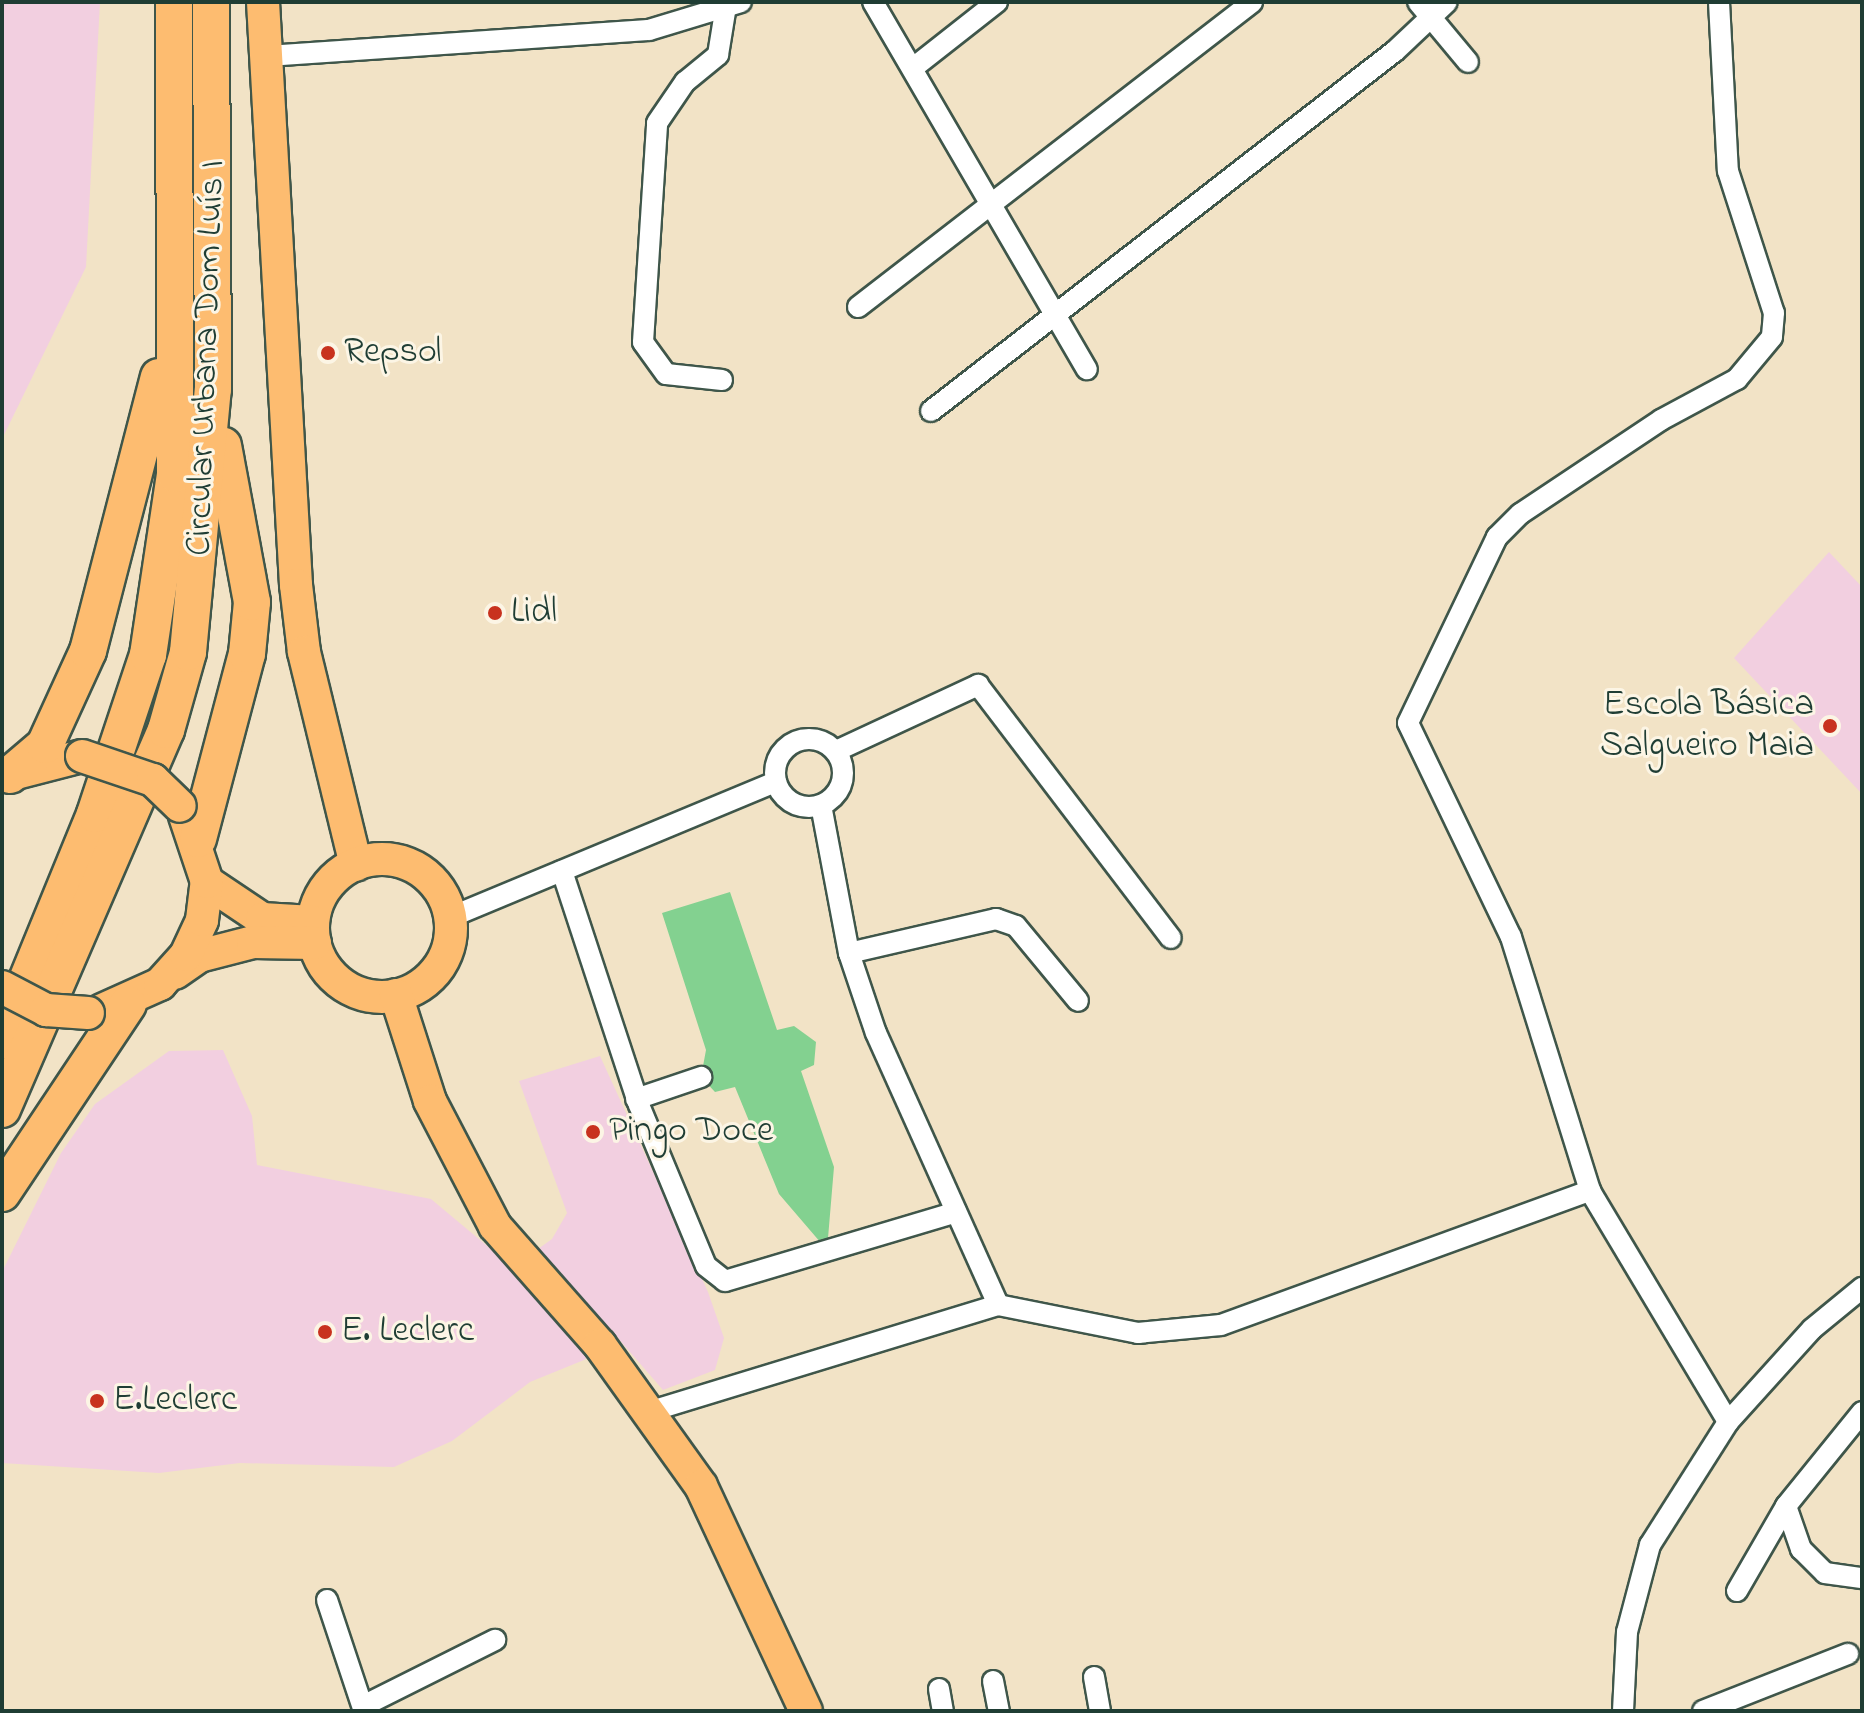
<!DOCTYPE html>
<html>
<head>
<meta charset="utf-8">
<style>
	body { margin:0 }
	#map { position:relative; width:1864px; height:1713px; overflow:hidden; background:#f2e3c6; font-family:"Indie Flower",sans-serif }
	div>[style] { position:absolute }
	.built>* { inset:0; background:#f2cfe0 }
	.green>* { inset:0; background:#83d190 }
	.roads { filter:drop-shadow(2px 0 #3f564a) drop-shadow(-2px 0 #3f564a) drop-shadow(0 2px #3f564a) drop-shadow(0 -2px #3f564a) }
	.street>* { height:20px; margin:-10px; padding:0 10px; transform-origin:10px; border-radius:10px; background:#fff }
	.street>.ring { margin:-10px; padding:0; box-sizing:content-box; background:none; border:20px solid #fff; border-radius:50% }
	.primary>* { height:32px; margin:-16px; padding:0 16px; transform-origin:16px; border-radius:16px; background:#fdbc70 }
	.primary>.ring { margin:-16px; padding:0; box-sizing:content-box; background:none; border:32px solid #fdbc70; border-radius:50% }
	.highway>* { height:36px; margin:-18px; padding:0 18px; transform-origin:18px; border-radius:18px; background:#fdbc70 }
	.bridges { filter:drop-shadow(2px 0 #3f564a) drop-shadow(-2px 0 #3f564a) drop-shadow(0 2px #3f564a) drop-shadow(0 -2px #3f564a) }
	.primary-bridge>* { height:32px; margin:-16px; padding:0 16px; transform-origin:16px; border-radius:16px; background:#fdbc70 }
	.dots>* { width:22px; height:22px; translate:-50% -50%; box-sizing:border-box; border:4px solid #fcf5e5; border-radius:50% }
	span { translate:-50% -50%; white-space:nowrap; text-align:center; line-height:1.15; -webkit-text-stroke:6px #fcf5e5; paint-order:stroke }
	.poi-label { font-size:36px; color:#1f3d34 }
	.left { translate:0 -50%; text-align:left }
	.right { translate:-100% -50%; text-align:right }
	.street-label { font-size:36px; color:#1f3d34 }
	.frame { position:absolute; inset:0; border:4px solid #1f3d34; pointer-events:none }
</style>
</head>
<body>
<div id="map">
	<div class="built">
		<i style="clip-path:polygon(2px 2px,100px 2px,86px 267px,2px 439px)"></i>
		<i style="clip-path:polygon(1829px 552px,1862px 587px,1862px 794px,1734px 658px)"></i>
		<i style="clip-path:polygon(223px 1050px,252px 1116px,257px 1165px,431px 1199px,498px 1255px,531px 1254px,552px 1239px,567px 1213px,519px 1081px,600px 1056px,708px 1292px,724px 1338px,715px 1370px,663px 1390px,616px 1336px,584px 1360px,530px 1382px,452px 1441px,394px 1467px,240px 1463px,159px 1473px,2px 1463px,2px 1272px,61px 1153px,95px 1104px,169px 1051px)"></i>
	</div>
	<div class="green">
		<i style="clip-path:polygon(730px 892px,777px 1030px,794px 1026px,816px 1042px,814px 1065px,801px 1071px,834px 1167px,827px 1250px,779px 1194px,735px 1087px,715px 1092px,701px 1077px,706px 1050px,662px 913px)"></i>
	</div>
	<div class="roads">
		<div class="street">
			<i style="left:873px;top:2px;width:425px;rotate:59.8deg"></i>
			<i style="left:1418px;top:2px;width:78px;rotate:50.2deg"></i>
			<i style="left:1719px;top:2px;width:169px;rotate:87deg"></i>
			<i style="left:1728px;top:171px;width:149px;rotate:72.1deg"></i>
			<i style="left:1774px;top:313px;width:24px;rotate:95deg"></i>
			<i style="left:1772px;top:337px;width:55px;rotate:129.8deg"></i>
			<i style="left:1737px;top:379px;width:86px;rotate:151.7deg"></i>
			<i style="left:1661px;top:420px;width:169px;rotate:146.3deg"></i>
			<i style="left:1520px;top:514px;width:33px;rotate:135deg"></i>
			<i style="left:1497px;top:537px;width:206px;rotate:115.6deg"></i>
			<i style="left:1408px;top:723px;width:237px;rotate:64.3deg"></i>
			<i style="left:1511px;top:937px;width:266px;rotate:72.7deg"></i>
			<i style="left:1590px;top:1191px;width:269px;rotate:59.1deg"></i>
			<i style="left:266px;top:56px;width:384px;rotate:-3.9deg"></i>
			<i style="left:649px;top:30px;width:96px;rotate:-16.9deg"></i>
			<i style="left:913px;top:68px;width:107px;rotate:-38.2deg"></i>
			<i style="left:858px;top:307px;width:498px;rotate:-37.7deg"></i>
			<i style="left:722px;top:380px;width:56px;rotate:-173.9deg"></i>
			<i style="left:666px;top:374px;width:39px;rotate:-126deg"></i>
			<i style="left:643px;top:342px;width:219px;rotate:-86.3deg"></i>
			<i style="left:657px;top:123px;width:50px;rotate:-55.7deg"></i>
			<i style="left:685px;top:82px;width:43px;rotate:-39.3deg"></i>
			<i style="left:718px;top:55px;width:44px;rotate:-80.8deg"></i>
			<i style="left:931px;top:411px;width:587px;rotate:-37.81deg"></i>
			<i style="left:1395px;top:51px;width:71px;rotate:-43.3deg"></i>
			<i class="ring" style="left:775px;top:739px;width:48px;height:48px"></i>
			<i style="left:836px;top:751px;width:157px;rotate:-24.9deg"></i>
			<i style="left:978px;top:685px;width:318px;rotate:52.7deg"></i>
			<i style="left:821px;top:805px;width:151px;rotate:79.3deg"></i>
			<i style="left:849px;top:953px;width:84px;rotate:71.4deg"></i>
			<i style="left:876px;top:1033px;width:298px;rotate:65.8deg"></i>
			<i style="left:562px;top:871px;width:246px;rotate:71.8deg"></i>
			<i style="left:639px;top:1105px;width:174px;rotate:67.4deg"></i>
			<i style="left:706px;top:1266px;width:24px;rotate:38deg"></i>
			<i style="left:725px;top:1281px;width:241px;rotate:-16.6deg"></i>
			<i style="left:451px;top:917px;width:352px;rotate:-22.6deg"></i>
			<i style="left:849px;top:953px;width:151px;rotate:-13deg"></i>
			<i style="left:996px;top:919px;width:21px;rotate:19deg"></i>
			<i style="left:1016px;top:926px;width:97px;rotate:50.4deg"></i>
			<i style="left:636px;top:1099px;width:69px;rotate:-18.7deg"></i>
			<i style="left:648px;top:1412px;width:366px;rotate:-17deg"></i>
			<i style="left:998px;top:1305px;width:143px;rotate:11.3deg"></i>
			<i style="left:1138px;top:1333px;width:83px;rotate:-5.5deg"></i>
			<i style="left:1221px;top:1325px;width:393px;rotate:-20deg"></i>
			<i style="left:1786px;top:1506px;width:46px;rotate:70.8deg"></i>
			<i style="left:1801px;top:1549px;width:34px;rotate:45deg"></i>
			<i style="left:1825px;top:1573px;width:37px;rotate:8deg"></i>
			<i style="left:1737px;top:1591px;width:98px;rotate:-60deg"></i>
			<i style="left:1786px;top:1506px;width:121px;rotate:-51deg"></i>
			<i style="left:327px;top:1600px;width:117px;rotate:71.6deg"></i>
			<i style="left:1094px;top:1677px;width:35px;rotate:80deg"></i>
			<i style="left:993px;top:1681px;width:31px;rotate:79deg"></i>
			<i style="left:939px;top:1689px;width:22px;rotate:80deg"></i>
			<i style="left:363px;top:1706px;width:148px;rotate:-26.6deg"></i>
			<i style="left:1623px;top:1711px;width:79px;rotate:-87.1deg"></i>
			<i style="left:1627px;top:1632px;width:90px;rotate:-75.2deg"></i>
			<i style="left:1650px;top:1545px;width:146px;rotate:-57.6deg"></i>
			<i style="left:1728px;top:1422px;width:125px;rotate:-47.9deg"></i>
			<i style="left:1812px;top:1329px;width:65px;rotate:-39.4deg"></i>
			<i style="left:1703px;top:1711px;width:156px;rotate:-21.5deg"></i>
		</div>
		<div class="primary">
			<i style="left:263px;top:2px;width:584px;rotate:86.76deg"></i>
			<i style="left:296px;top:585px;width:67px;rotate:83.2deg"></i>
			<i style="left:304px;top:652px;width:219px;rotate:76.3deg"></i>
			<i style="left:16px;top:773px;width:68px;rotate:-14.4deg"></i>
			<i class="ring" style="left:313px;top:859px;width:106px;height:106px"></i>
			<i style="left:207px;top:882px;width:66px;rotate:33.9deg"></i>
			<i style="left:262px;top:919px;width:51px;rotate:3.4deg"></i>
			<i style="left:175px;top:973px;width:29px;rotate:-35deg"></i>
			<i style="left:199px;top:956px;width:56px;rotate:-14.5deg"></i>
			<i style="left:253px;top:942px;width:62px;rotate:0.9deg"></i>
			<i style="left:396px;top:995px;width:111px;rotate:72.2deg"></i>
			<i style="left:430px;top:1101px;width:141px;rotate:62.5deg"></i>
			<i style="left:495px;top:1226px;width:159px;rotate:48.6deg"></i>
			<i style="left:600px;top:1345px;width:173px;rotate:54.4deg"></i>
			<i style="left:701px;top:1486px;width:248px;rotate:65deg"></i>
			<i style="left:102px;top:1010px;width:64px;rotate:-24.1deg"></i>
			<i style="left:160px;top:984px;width:39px;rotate:-48deg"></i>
			<i style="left:186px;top:955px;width:38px;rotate:-65deg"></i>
			<i style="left:202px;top:920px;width:38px;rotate:-83deg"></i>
			<i style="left:207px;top:882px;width:70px;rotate:-108.4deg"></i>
		</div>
		<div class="highway">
			<i style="left:10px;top:775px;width:46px;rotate:-40.6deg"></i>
			<i style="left:45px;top:745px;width:103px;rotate:-65.4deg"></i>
			<i style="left:88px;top:651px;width:283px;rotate:-75.5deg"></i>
			<i style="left:198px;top:839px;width:191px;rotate:-75.2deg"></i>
			<i style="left:247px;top:654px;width:52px;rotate:-84.5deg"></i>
			<i style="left:252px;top:602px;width:159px;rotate:-100.5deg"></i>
			<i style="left:2px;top:1041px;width:245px;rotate:-67.7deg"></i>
			<i style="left:95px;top:814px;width:168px;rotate:-71.6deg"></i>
			<i style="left:148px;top:655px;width:183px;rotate:-81.5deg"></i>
			<i style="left:175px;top:474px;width:472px;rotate:-90.1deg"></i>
			<i style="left:2px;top:1109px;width:413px;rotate:-66.6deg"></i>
			<i style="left:166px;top:730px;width:81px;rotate:-74.2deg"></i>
			<i style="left:188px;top:652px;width:264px;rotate:-84.6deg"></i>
			<i style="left:213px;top:389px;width:387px;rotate:-90.3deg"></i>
			<i style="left:2px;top:1193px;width:227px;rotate:-56.3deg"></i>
		</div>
	</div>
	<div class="bridges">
		<div class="primary-bridge">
			<i style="left:82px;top:756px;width:75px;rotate:18.7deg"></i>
			<i style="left:153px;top:780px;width:37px;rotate:44deg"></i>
			<i style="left:2px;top:987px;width:50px;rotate:27.6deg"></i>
			<i style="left:46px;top:1010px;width:42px;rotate:4.1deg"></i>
		</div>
	</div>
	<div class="dots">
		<i style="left:328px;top:353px;background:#c8321e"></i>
		<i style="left:495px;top:613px;background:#c8321e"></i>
		<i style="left:1830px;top:726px;background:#c8321e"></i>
		<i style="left:593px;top:1132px;background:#c8321e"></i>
		<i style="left:325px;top:1332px;background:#c8321e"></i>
		<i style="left:97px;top:1401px;background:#c8321e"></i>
	</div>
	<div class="poi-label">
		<span class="left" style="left:344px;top:353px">Repsol</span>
		<span class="left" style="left:511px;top:613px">Lidl</span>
		<span class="right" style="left:1814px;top:726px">Escola Básica<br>Salgueiro Maia</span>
		<span class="left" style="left:609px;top:1132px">Pingo Doce</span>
		<span class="left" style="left:341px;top:1332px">E. Leclerc</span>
		<span class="left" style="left:113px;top:1401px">E.Leclerc</span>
	</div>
	<div class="street-label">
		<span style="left:207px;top:358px;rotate:-88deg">Circular Urbana Dom Luís I</span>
	</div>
	<div class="frame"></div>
</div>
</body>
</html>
